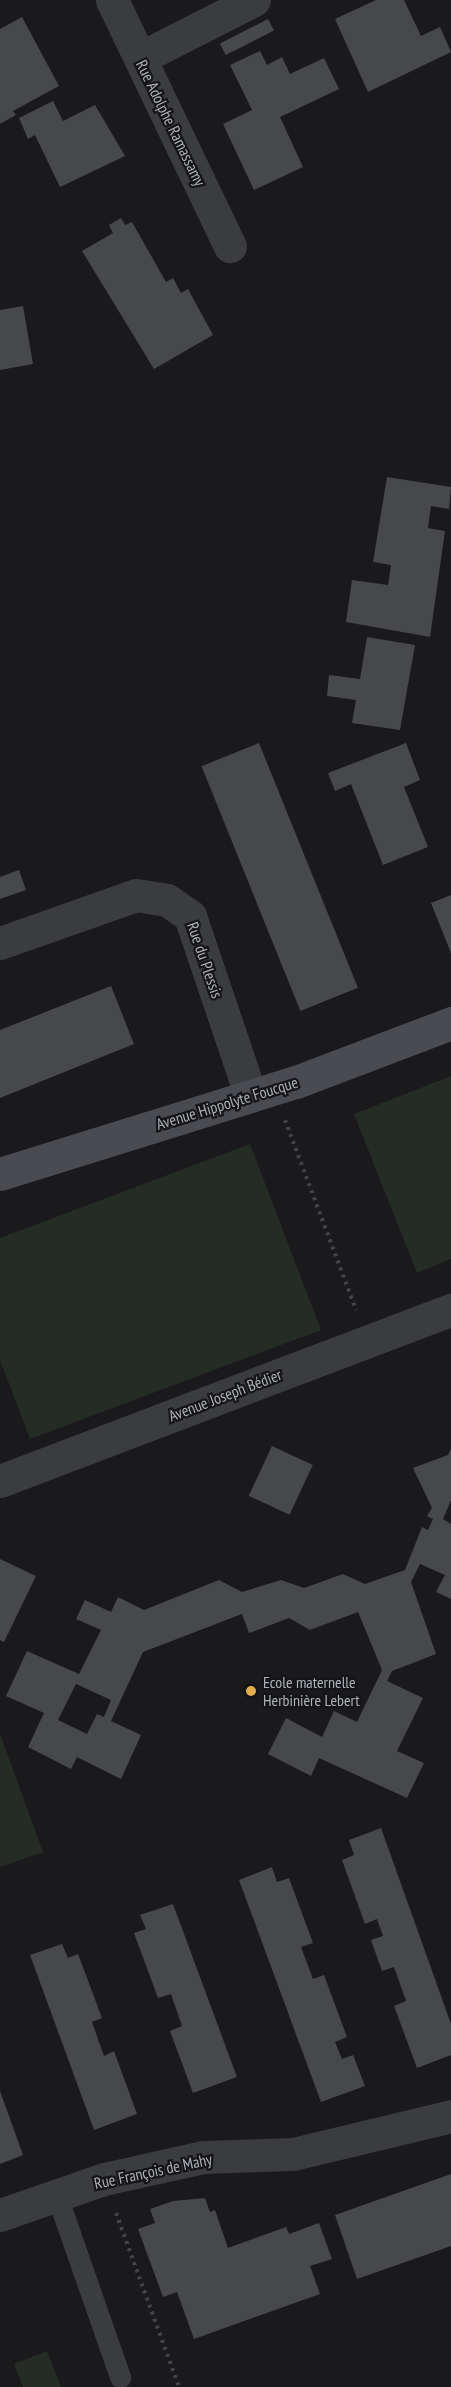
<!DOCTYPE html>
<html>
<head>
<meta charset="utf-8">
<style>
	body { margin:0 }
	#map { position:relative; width:451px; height:2387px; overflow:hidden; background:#1a1a1c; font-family:"PT Sans Narrow",sans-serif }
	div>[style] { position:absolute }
	.green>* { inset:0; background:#242c25 }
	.building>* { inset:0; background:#47484c; transform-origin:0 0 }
	.path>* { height:4px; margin-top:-2px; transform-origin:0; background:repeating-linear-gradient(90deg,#414347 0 3px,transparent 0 7.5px) }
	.lane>* { height:21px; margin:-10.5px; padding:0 10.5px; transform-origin:10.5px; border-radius:10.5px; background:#3b3c40 }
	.street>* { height:33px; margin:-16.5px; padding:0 16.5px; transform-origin:16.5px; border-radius:16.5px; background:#3b3c40 }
	.secondary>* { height:33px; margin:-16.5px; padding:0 16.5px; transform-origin:16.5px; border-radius:16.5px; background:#494b50 }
	.dots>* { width:16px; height:16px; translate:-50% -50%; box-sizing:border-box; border:3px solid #151517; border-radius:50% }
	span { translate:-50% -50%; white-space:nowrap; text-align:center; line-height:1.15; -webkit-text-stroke:4.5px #151517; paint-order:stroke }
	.street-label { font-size:16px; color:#aeb2ba }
	.poi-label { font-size:16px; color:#aeb2ba }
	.left { translate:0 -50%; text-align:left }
</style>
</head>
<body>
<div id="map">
	<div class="green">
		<i style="clip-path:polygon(451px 1076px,451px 1259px,417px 1273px,354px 1114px)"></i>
		<i style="clip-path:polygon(250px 1144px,321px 1330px,30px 1439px,0 1360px,0 1238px)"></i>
		<i style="clip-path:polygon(0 1734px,43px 1852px,0 1867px)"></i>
		<i style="clip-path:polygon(47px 2351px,61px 2387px,23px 2387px,14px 2364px)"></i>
	</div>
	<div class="building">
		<i style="clip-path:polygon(376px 0,404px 0,421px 36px,440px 27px,451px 52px,368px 92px,335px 19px)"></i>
		<i style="clip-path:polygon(22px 17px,59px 86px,13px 111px,16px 115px,0 124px,0 29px)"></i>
		<i style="left:268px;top:19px;width:13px;height:54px;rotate:63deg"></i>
		<i style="clip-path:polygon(260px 51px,267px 65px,282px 57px,290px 74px,324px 58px,339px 89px,280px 117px,303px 167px,254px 190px,223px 124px,252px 110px,230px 65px)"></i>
		<i style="clip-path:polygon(53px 101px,63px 121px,95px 105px,125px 156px,60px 187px,35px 135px,28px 139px,19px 118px)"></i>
		<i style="clip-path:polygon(121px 218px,125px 225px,132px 222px,166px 282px,173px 278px,181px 293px,188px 289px,213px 335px,154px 369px,82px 251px,113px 233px,109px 225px)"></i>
		<i style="clip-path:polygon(23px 306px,33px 364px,0 370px,0 310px)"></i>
		<i style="clip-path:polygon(387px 477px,451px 487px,449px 509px,431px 506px,428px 528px,445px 531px,430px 637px,346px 622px,352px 580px,388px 585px,391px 565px,373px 562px)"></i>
		<i style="clip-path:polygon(367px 637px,415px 645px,400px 730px,352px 723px,356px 700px,327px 696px,329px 675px,360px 679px)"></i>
		<i style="left:259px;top:743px;width:264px;height:62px;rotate:68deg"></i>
		<i style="clip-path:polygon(406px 743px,420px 780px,404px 787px,428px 847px,383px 865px,351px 784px,335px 791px,328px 773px)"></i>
		<i style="clip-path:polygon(19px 870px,26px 890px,0 899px,0 877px)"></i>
		<i style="clip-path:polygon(451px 895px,451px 953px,431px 903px)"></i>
		<i style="clip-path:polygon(111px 986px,134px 1044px,0 1098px,0 1030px)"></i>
		<i style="left:272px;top:1446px;width:45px;height:55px;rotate:25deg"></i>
		<i style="clip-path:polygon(evenodd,451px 1449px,451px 1500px,443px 1519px,451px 1524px,451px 1599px,436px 1592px,445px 1575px,420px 1564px,411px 1582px,436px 1654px,392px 1671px,387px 1681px,423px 1698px,397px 1751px,424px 1763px,407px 1798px,319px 1758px,311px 1776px,268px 1754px,286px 1718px,322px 1737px,334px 1711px,357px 1722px,382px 1670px,358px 1612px,310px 1630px,289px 1618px,249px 1633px,242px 1614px,143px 1652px,111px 1721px,141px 1735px,121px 1779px,77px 1757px,71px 1769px,28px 1747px,44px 1713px,6px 1696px,27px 1651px,79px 1674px,101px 1630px,76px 1619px,85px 1600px,111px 1612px,118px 1597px,144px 1610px,219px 1580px,242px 1592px,281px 1580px,304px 1588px,343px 1574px,365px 1584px,405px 1570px,422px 1527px,428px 1530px,433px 1519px,427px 1516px,432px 1508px,413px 1468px,448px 1455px,451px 1449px,76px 1684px,111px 1700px,104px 1717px,97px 1714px,87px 1734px,58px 1720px,76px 1684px)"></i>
		<i style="clip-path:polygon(0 1559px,36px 1576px,4px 1642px,0 1640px)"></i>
		<i style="clip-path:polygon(381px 1828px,451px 2024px,451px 2055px,417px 2068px,394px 2006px,406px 2001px,394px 1967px,382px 1971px,371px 1940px,383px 1936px,377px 1919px,365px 1924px,342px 1860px,354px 1855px,349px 1840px)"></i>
		<i style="clip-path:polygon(272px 1867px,277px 1882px,289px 1878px,313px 1943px,301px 1947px,313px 1979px,324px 1975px,347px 2037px,335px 2042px,342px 2059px,353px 2055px,365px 2086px,321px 2102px,239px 1880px)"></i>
		<i style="clip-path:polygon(173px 1904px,237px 2077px,193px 2093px,170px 2031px,182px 2026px,171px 1994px,158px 1998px,134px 1933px,146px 1929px,140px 1915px)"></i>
		<i style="clip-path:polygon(62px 1944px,68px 1958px,78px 1954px,102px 2018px,92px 2022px,104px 2056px,114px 2051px,137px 2114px,94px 2130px,30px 1955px)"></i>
		<i style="clip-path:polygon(0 2091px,23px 2155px,0 2164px)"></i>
		<i style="clip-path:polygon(451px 2174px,451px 2246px,357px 2279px,335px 2215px)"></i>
		<i style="clip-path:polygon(205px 2198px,210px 2212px,215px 2210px,228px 2248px,286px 2227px,289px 2234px,319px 2223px,332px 2259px,310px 2266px,320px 2294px,194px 2339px,177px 2292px,163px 2297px,138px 2229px,155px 2223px,150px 2209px,173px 2201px)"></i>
	</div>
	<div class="path">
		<i style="left:285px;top:1120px;width:203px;rotate:69.5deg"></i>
		<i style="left:116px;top:2213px;width:185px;rotate:70.1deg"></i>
	</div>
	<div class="lane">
		<i style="left:57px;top:2196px;width:192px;rotate:70.8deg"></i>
	</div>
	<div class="street">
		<i style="left:112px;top:0;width:273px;rotate:64.4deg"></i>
		<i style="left:140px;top:58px;width:128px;rotate:-27deg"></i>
		<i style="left:0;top:943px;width:144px;rotate:-19.4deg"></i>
		<i style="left:136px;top:895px;width:31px;rotate:9deg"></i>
		<i style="left:167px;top:900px;width:28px;rotate:35deg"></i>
		<i style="left:190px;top:916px;width:190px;rotate:71.3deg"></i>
		<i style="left:0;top:1481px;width:482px;rotate:-20.8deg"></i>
		<i style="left:0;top:2215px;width:110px;rotate:-19.1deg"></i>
		<i style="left:104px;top:2179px;width:101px;rotate:-12.5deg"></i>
		<i style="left:203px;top:2157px;width:90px;rotate:-1.9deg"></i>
		<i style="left:293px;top:2154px;width:163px;rotate:-13.5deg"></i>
	</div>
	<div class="secondary">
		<i style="left:0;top:1174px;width:310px;rotate:-17.3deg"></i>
		<i style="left:296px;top:1082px;width:166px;rotate:-20.8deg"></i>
	</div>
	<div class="dots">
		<i style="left:251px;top:1691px;background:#e1ad4d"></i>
	</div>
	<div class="street-label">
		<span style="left:171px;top:123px;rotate:64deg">Rue Adolphe Ramassamy</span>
		<span style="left:205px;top:960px;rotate:71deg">Rue du Plessis</span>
		<span style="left:227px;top:1103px;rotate:-17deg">Avenue Hippolyte Foucque</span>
		<span style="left:225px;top:1395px;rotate:-21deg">Avenue Joseph Bédier</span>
		<span style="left:153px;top:2171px;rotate:-12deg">Rue François de Mahy</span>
	</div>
	<div class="poi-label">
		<span class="left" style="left:263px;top:1691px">Ecole maternelle<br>Herbinière Lebert</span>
	</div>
</div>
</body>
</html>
